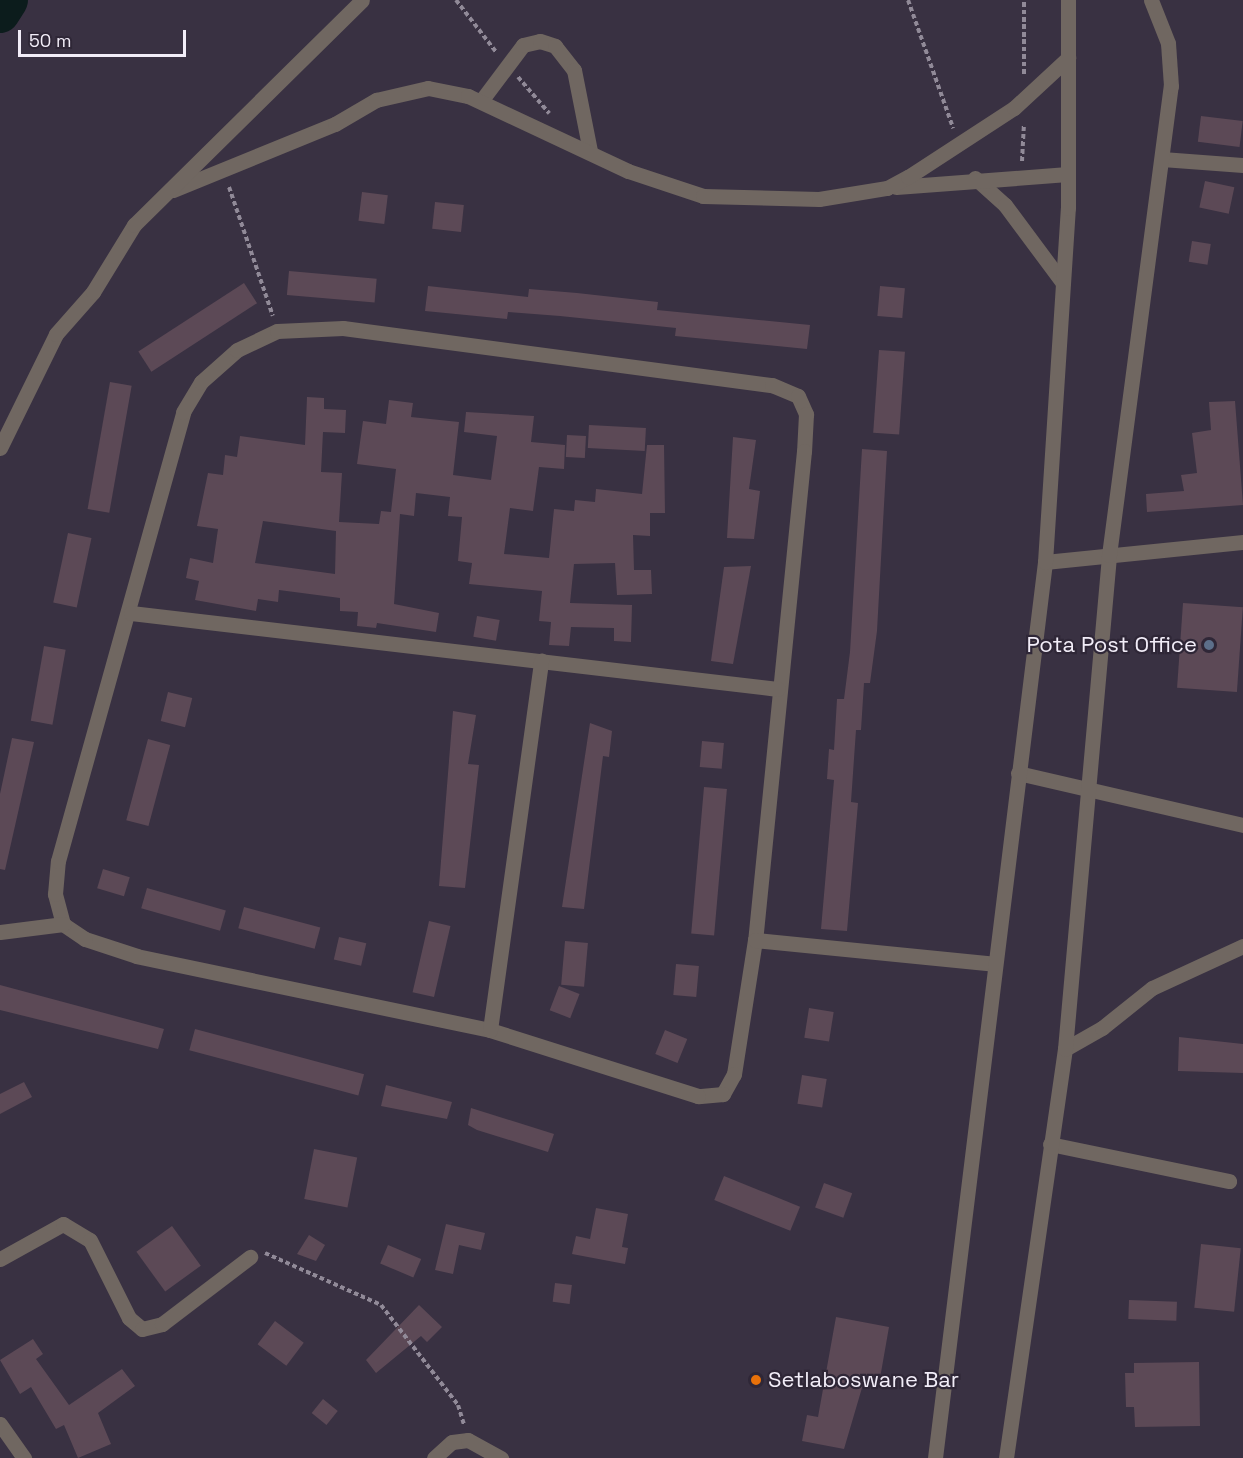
<!DOCTYPE html>
<html>
<head>
<meta charset="utf-8">
<style>
	body { margin:0 }
	#map { position:relative; width:1243px; height:1458px; overflow:hidden; background:#393142; font-family:"Space Grotesk",sans-serif }
	div>[style] { position:absolute }
	.river>* { height:40px; margin:-20px; padding:0 20px; transform-origin:20px; border-radius:20px; background:#0c1c1c }
	.building>* { inset:0; background:#5c4956; transform-origin:0 0 }
	.path>* { height:4px; margin-top:-2px; transform-origin:0; background:repeating-linear-gradient(90deg,#918a98 0 4.5px,transparent 0 7.5px) }
	.minor>* { height:15px; margin:-7.5px; padding:0 7.5px; transform-origin:7.5px; border-radius:7.5px; background:#706761 }
	.dots>* { width:16px; height:16px; translate:-50% -50%; box-sizing:border-box; border:3px solid #2f2737; border-radius:50% }
	span { translate:-50% -50%; white-space:nowrap; text-align:center; line-height:1.15; -webkit-text-stroke:4.5px #2f2737; paint-order:stroke }
	.poi-label { font-size:22px; color:#f2edf8 }
	.right { translate:-100% -50%; text-align:right }
	.left { translate:0 -50%; text-align:left }
	.scale { position:absolute; left:18px; top:30px; width:168px; height:27px; box-sizing:border-box; border:3px solid #f2edf8; border-top:0; padding-left:8px; font-size:18px; line-height:21px; white-space:nowrap; color:#f2edf8; -webkit-text-stroke:4px #2f2737; paint-order:stroke }
</style>
</head>
<body>
<div id="map">
	<div class="river">
		<i style="left:0;top:13px;width:15px;rotate:-58deg"></i>
	</div>
	<div class="building">
		<i style="left:1201px;top:116px;width:42px;height:26px;rotate:7deg"></i>
		<i style="left:1205px;top:181px;width:30px;height:27px;rotate:12deg"></i>
		<i style="left:362px;top:192px;width:26px;height:29px;rotate:7deg"></i>
		<i style="left:435px;top:202px;width:29px;height:27px;rotate:6deg"></i>
		<i style="left:1192px;top:241px;width:19px;height:21px;rotate:9deg"></i>
		<i style="left:289px;top:271px;width:88px;height:24px;rotate:5deg"></i>
		<i style="left:244px;top:283px;width:24px;height:126px;rotate:57deg"></i>
		<i style="clip-path:polygon(428px 286px,528px 297px,529px 289px,577px 293px,658px 302px,657px 310px,810px 325px,807px 349px,675px 336px,676px 328px,560px 316px,508px 312px,507px 319px,425px 311px)"></i>
		<i style="left:880px;top:286px;width:25px;height:30px;rotate:5deg"></i>
		<i style="left:879px;top:350px;width:26px;height:83px;rotate:4deg"></i>
		<i style="left:110px;top:382px;width:22px;height:129px;rotate:10deg"></i>
		<i style="clip-path:polygon(evenodd,307px 397px,324px 398px,324px 409px,346px 410px,345px 433px,323px 432px,321px 472px,342px 473px,339px 522px,379px 524px,381px 511px,391px 512px,396px 469px,357px 464px,363px 421px,386px 424px,389px 400px,413px 403px,411px 417px,459px 422px,453px 475px,491px 480px,497px 436px,464px 432px,466px 412px,534px 416px,531px 442px,565px 445px,564px 469px,539px 467px,533px 511px,510px 508px,504px 554px,549px 558px,554px 509px,574px 511px,575px 500px,595px 502px,596px 489px,642px 494px,647px 445px,664px 445px,665px 513px,650px 513px,650px 536px,633px 535px,634px 570px,651px 570px,652px 594px,617px 595px,615px 563px,574px 564px,570px 603px,632px 605px,631px 642px,614px 641px,614px 628px,571px 627px,569px 646px,549px 645px,551px 622px,539px 621px,542px 591px,469px 584px,472px 563px,458px 561px,462px 517px,448px 516px,450px 497px,416px 493px,414px 516px,400px 514px,394px 604px,439px 613px,436px 632px,377px 623px,376px 628px,357px 626px,358px 612px,340px 611px,340px 598px,279px 590px,278px 602px,258px 599px,256px 611px,195px 600px,199px 581px,186px 578px,190px 558px,213px 563px,218px 529px,197px 526px,208px 473px,223px 475px,225px 455px,237px 457px,240px 436px,305px 445px,307px 397px,263px 521px,336px 531px,335px 574px,255px 563px,263px 521px)"></i>
		<i style="clip-path:polygon(1235px 401px,1243px 505px,1147px 512px,1146px 494px,1184px 491px,1181px 475px,1197px 473px,1192px 433px,1211px 430px,1209px 402px)"></i>
		<i style="left:589px;top:425px;width:57px;height:23px;rotate:3deg"></i>
		<i style="left:567px;top:435px;width:19px;height:22px;rotate:3deg"></i>
		<i style="clip-path:polygon(733px 437px,756px 440px,749px 489px,760px 491px,754px 539px,727px 538px)"></i>
		<i style="clip-path:polygon(862px 449px,887px 451px,877px 631px,870px 683px,864px 683px,861px 730px,856px 730px,851px 802px,858px 803px,847px 931px,821px 929px,834px 780px,827px 779px,829px 749px,834px 750px,837px 699px,844px 699px,850px 652px)"></i>
		<i style="left:68px;top:533px;width:24px;height:71px;rotate:12deg"></i>
		<i style="clip-path:polygon(751px 566px,733px 664px,711px 661px,724px 567px)"></i>
		<i style="left:1183px;top:603px;width:60px;height:85px;rotate:4deg"></i>
		<i style="left:477px;top:616px;width:23px;height:21px;rotate:10deg"></i>
		<i style="left:44px;top:646px;width:22px;height:76px;rotate:10deg"></i>
		<i style="left:168px;top:692px;width:25px;height:30px;rotate:14deg"></i>
		<i style="clip-path:polygon(453px 711px,476px 715px,468px 764px,479px 765px,465px 888px,439px 886px)"></i>
		<i style="clip-path:polygon(590px 723px,612px 731px,609px 757px,603px 756px,584px 909px,562px 907px)"></i>
		<i style="clip-path:polygon(12px 738px,34px 742px,5px 870px,0 869px,0 794px)"></i>
		<i style="left:148px;top:739px;width:23px;height:84px;rotate:15deg"></i>
		<i style="left:702px;top:741px;width:22px;height:26px;rotate:5deg"></i>
		<i style="left:704px;top:787px;width:23px;height:147px;rotate:5deg"></i>
		<i style="left:103px;top:869px;width:28px;height:20px;rotate:17deg"></i>
		<i style="left:147px;top:888px;width:82px;height:21px;rotate:16deg"></i>
		<i style="left:244px;top:907px;width:79px;height:22px;rotate:15deg"></i>
		<i style="left:429px;top:921px;width:22px;height:73px;rotate:13deg"></i>
		<i style="left:339px;top:937px;width:28px;height:23px;rotate:13deg"></i>
		<i style="left:565px;top:941px;width:23px;height:44px;rotate:5deg"></i>
		<i style="left:676px;top:964px;width:23px;height:31px;rotate:5deg"></i>
		<i style="clip-path:polygon(0 985px,164px 1029px,158px 1049px,0 1010px)"></i>
		<i style="left:559px;top:986px;width:22px;height:26px;rotate:21deg"></i>
		<i style="left:809px;top:1008px;width:25px;height:30px;rotate:9deg"></i>
		<i style="left:195px;top:1029px;width:175px;height:22px;rotate:15deg"></i>
		<i style="left:665px;top:1030px;width:24px;height:26px;rotate:22deg"></i>
		<i style="clip-path:polygon(1179px 1037px,1243px 1044px,1243px 1073px,1178px 1071px)"></i>
		<i style="left:802px;top:1075px;width:25px;height:29px;rotate:9deg"></i>
		<i style="clip-path:polygon(24px 1082px,32px 1097px,0 1114px,0 1094px)"></i>
		<i style="clip-path:polygon(386px 1085px,452px 1102px,447px 1119px,381px 1106px)"></i>
		<i style="clip-path:polygon(471px 1108px,554px 1134px,548px 1152px,477px 1130px,468px 1125px)"></i>
		<i style="left:314px;top:1149px;width:44px;height:51px;rotate:11deg"></i>
		<i style="left:724px;top:1176px;width:82px;height:26px;rotate:22deg"></i>
		<i style="left:824px;top:1183px;width:30px;height:26px;rotate:20deg"></i>
		<i style="clip-path:polygon(596px 1208px,628px 1214px,622px 1247px,628px 1248px,625px 1264px,572px 1254px,576px 1236px,590px 1239px)"></i>
		<i style="clip-path:polygon(446px 1224px,485px 1233px,481px 1250px,459px 1245px,453px 1274px,435px 1270px)"></i>
		<i style="left:172px;top:1226px;width:49px;height:44px;rotate:54deg"></i>
		<i style="clip-path:polygon(309px 1235px,325px 1245px,316px 1261px,297px 1254px)"></i>
		<i style="left:1201px;top:1244px;width:40px;height:64px;rotate:6deg"></i>
		<i style="left:388px;top:1245px;width:36px;height:20px;rotate:23deg"></i>
		<i style="left:555px;top:1283px;width:17px;height:19px;rotate:7deg"></i>
		<i style="left:1129px;top:1300px;width:48px;height:19px;rotate:2deg"></i>
		<i style="clip-path:polygon(419px 1305px,442px 1327px,427px 1342px,421px 1336px,376px 1373px,366px 1360px)"></i>
		<i style="clip-path:polygon(836px 1317px,889px 1327px,879px 1384px,864px 1381px,844px 1449px,802px 1441px,807px 1415px,818px 1417px)"></i>
		<i style="left:275px;top:1321px;width:36px;height:29px;rotate:37deg"></i>
		<i style="clip-path:polygon(33px 1339px,43px 1354px,36px 1359px,69px 1405px,122px 1369px,135px 1386px,98px 1413px,111px 1444px,78px 1458px,64px 1425px,56px 1429px,31px 1387px,20px 1394px,0 1360px)"></i>
		<i style="clip-path:polygon(1199px 1362px,1200px 1426px,1135px 1427px,1134px 1407px,1126px 1407px,1125px 1373px,1134px 1373px,1134px 1363px)"></i>
		<i style="left:323px;top:1399px;width:19px;height:18px;rotate:39deg"></i>
	</div>
	<div class="path">
		<i style="left:456px;top:0;width:66px;rotate:52.4deg"></i>
		<i style="left:908px;top:0;width:136px;rotate:70.6deg"></i>
		<i style="left:1024px;top:74px;width:74px;rotate:-90deg"></i>
		<i style="left:518px;top:77px;width:48px;rotate:49.3deg"></i>
		<i style="left:1022px;top:161px;width:37px;rotate:-87deg"></i>
		<i style="left:229px;top:187px;width:136px;rotate:71.2deg"></i>
		<i style="left:265px;top:1253px;width:127px;rotate:24.1deg"></i>
		<i style="left:381px;top:1305px;width:126px;rotate:52.4deg"></i>
		<i style="left:458px;top:1405px;width:21px;rotate:73deg"></i>
	</div>
	<div class="minor">
		<i style="left:481px;top:101px;width:70px;rotate:-53.1deg"></i>
		<i style="left:523px;top:45px;width:17px;rotate:-13deg"></i>
		<i style="left:540px;top:41px;width:16px;rotate:18deg"></i>
		<i style="left:555px;top:46px;width:31px;rotate:52deg"></i>
		<i style="left:574px;top:70px;width:83px;rotate:78.8deg"></i>
		<i style="left:1162px;top:159px;width:81px;rotate:4.2deg"></i>
		<i style="left:975px;top:178px;width:40px;rotate:42deg"></i>
		<i style="left:1005px;top:205px;width:97px;rotate:53.4deg"></i>
		<i style="left:896px;top:187px;width:172px;rotate:-4.3deg"></i>
		<i style="left:173px;top:190px;width:175px;rotate:-22.2deg"></i>
		<i style="left:335px;top:124px;width:48px;rotate:-30.3deg"></i>
		<i style="left:376px;top:100px;width:53px;rotate:-13deg"></i>
		<i style="left:428px;top:88px;width:41px;rotate:11.3deg"></i>
		<i style="left:468px;top:96px;width:177px;rotate:25.1deg"></i>
		<i style="left:628px;top:171px;width:79px;rotate:18.4deg"></i>
		<i style="left:703px;top:196px;width:116px;rotate:1.5deg"></i>
		<i style="left:819px;top:199px;width:69px;rotate:-9.2deg"></i>
		<i style="left:887px;top:188px;width:24px;rotate:-28deg"></i>
		<i style="left:908px;top:177px;width:126px;rotate:-33.1deg"></i>
		<i style="left:1014px;top:108px;width:74px;rotate:-42.8deg"></i>
		<i style="left:343px;top:328px;width:433px;rotate:7.6deg"></i>
		<i style="left:772px;top:385px;width:28px;rotate:23deg"></i>
		<i style="left:798px;top:396px;width:20px;rotate:66deg"></i>
		<i style="left:806px;top:414px;width:37px;rotate:93deg"></i>
		<i style="left:804px;top:451px;width:491px;rotate:95.7deg"></i>
		<i style="left:755px;top:940px;width:136px;rotate:98.9deg"></i>
		<i style="left:734px;top:1074px;width:23px;rotate:119deg"></i>
		<i style="left:723px;top:1094px;width:25px;rotate:175deg"></i>
		<i style="left:698px;top:1096px;width:218px;rotate:-162.4deg"></i>
		<i style="left:490px;top:1030px;width:361px;rotate:-168.2deg"></i>
		<i style="left:137px;top:956px;width:55px;rotate:-161.9deg"></i>
		<i style="left:85px;top:939px;width:27px;rotate:-146deg"></i>
		<i style="left:63px;top:924px;width:31px;rotate:-105deg"></i>
		<i style="left:55px;top:894px;width:33px;rotate:-85deg"></i>
		<i style="left:58px;top:861px;width:466px;rotate:-74.4deg"></i>
		<i style="left:183px;top:412px;width:35px;rotate:-59deg"></i>
		<i style="left:201px;top:382px;width:48px;rotate:-41.6deg"></i>
		<i style="left:237px;top:350px;width:44px;rotate:-25.4deg"></i>
		<i style="left:277px;top:331px;width:66px;rotate:-2.6deg"></i>
		<i style="left:0;top:448px;width:127px;rotate:-63.8deg"></i>
		<i style="left:56px;top:334px;width:56px;rotate:-48.6deg"></i>
		<i style="left:93px;top:292px;width:79px;rotate:-58.5deg"></i>
		<i style="left:134px;top:225px;width:320px;rotate:-44.6deg"></i>
		<i style="left:1045px;top:562px;width:199px;rotate:-5.8deg"></i>
		<i style="left:131px;top:613px;width:651px;rotate:6.7deg"></i>
		<i style="left:1018px;top:773px;width:231px;rotate:13deg"></i>
		<i style="left:0;top:932px;width:64px;rotate:-7.2deg"></i>
		<i style="left:755px;top:940px;width:240px;rotate:5.7deg"></i>
		<i style="left:490px;top:1030px;width:373px;rotate:-82.1deg"></i>
		<i style="left:1065px;top:1049px;width:43px;rotate:-29.6deg"></i>
		<i style="left:1102px;top:1028px;width:64px;rotate:-38.7deg"></i>
		<i style="left:1152px;top:988px;width:100px;rotate:-24.8deg"></i>
		<i style="left:1050px;top:1144px;width:183px;rotate:11.7deg"></i>
		<i style="left:0;top:1259px;width:72px;rotate:-29.1deg"></i>
		<i style="left:63px;top:1224px;width:31px;rotate:31deg"></i>
		<i style="left:90px;top:1240px;width:87px;rotate:63.4deg"></i>
		<i style="left:129px;top:1318px;width:17px;rotate:40deg"></i>
		<i style="left:142px;top:1329px;width:21px;rotate:-14deg"></i>
		<i style="left:162px;top:1324px;width:111px;rotate:-37.3deg"></i>
		<i style="left:0;top:1424px;width:42px;rotate:54.8deg"></i>
		<i style="left:434px;top:1458px;width:24px;rotate:-42deg"></i>
		<i style="left:452px;top:1442px;width:16px;rotate:-7deg"></i>
		<i style="left:468px;top:1440px;width:38px;rotate:29deg"></i>
		<i style="left:935px;top:1458px;width:903px;rotate:-83deg"></i>
		<i style="left:1045px;top:562px;width:355px;rotate:-86.3deg"></i>
		<i style="left:1068px;top:208px;width:208px;rotate:-90deg"></i>
		<i style="left:1006px;top:1458px;width:413px;rotate:-81.8deg"></i>
		<i style="left:1065px;top:1049px;width:496px;rotate:-84.9deg"></i>
		<i style="left:1109px;top:555px;width:473px;rotate:-82.5deg"></i>
		<i style="left:1171px;top:86px;width:43px;rotate:-94deg"></i>
		<i style="left:1168px;top:43px;width:46px;rotate:-111.6deg"></i>
	</div>
	<div class="dots">
		<i style="left:1209px;top:645px;background:#5c6f8a"></i>
		<i style="left:756px;top:1380px;background:#e8710a"></i>
	</div>
	<div class="poi-label">
		<span class="right" style="left:1197px;top:645px">Pota Post Office</span>
		<span class="left" style="left:768px;top:1380px">Setlaboswane Bar</span>
	</div>
	<div class="scale">50 m</div>
</div>
</body>
</html>
